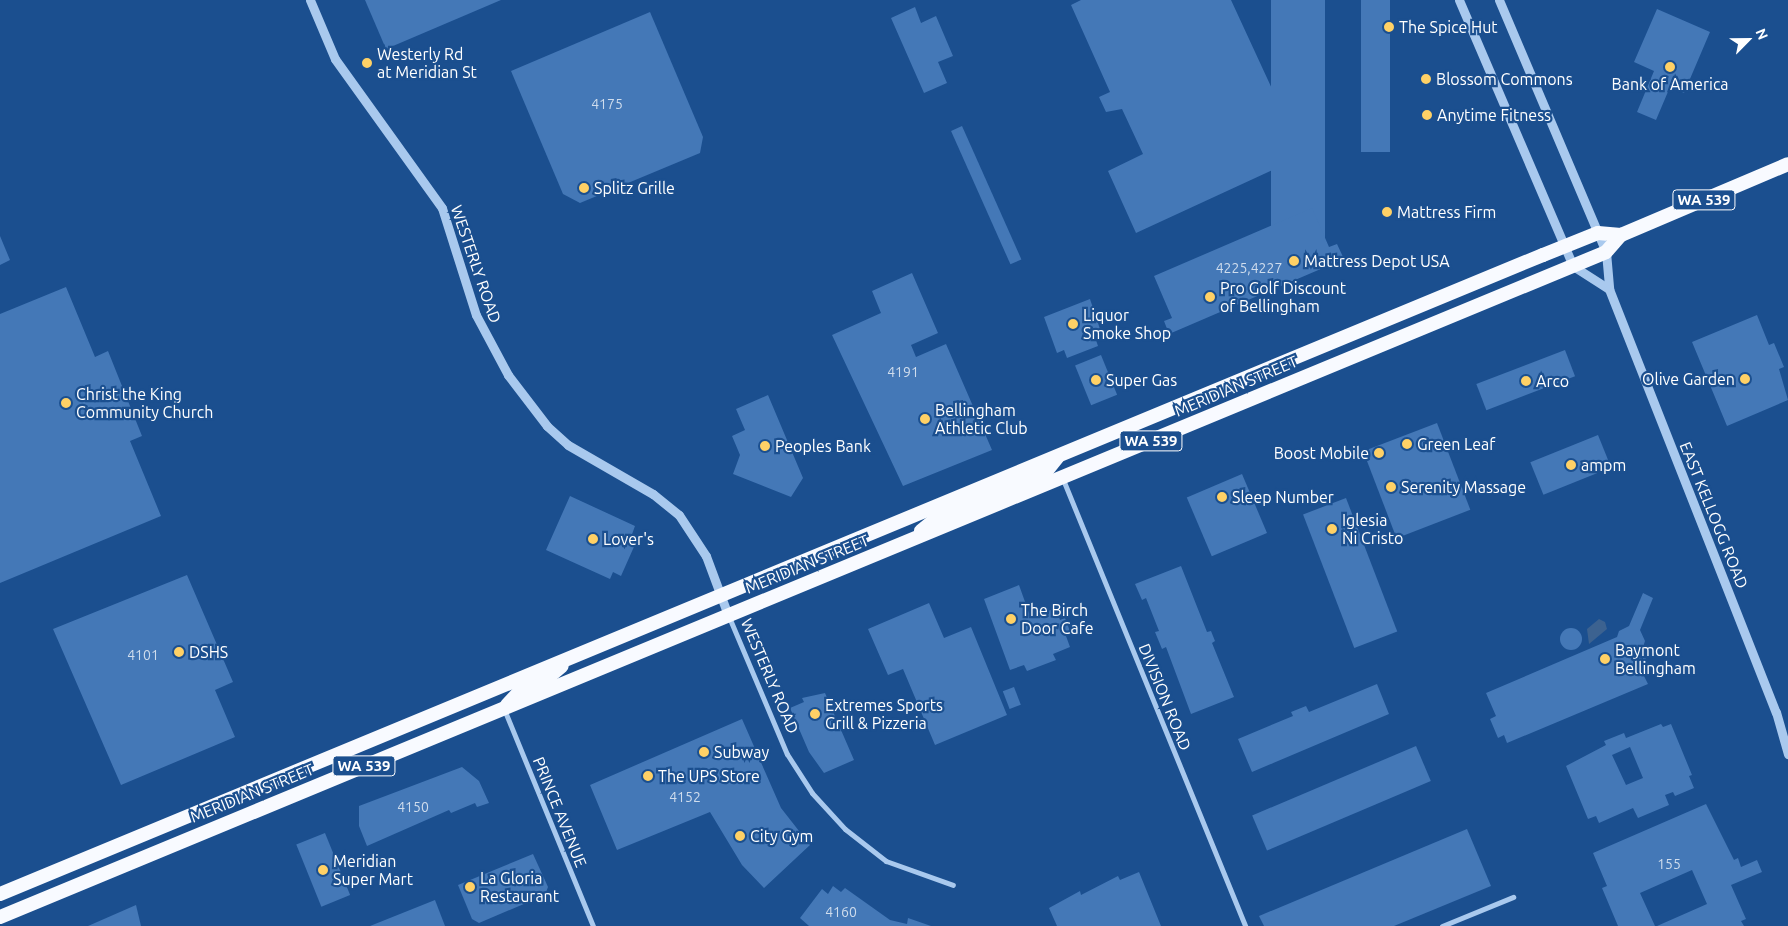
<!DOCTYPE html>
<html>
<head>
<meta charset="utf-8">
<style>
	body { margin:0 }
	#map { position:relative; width:1788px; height:926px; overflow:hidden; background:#1b4f8f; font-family:Ubuntu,sans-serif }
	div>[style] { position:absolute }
	.water>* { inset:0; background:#3c6290 }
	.building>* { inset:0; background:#4478b7; transform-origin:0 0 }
	.round { border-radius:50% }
	.minor>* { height:5px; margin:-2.5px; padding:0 2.5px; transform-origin:2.5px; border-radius:2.5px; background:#a9c9ee }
	.tertiary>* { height:9px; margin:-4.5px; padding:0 4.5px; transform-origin:4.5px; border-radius:4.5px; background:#a9c9ee }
	.trunk>* { height:14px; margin:-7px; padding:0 7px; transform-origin:7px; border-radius:7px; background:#f8faff }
	.dots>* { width:14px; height:14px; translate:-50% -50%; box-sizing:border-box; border:2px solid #1b4f8f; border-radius:50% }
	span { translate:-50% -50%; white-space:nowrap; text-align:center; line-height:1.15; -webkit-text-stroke:4.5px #1b4f8f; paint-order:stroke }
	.number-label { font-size:14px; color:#d0dded }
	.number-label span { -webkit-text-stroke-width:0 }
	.shield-label span { padding:1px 4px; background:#1b4f8f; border:1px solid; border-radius:4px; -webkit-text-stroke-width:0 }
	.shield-label { font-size:15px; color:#fff; font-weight:700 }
	.poi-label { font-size:16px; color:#fff }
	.left { translate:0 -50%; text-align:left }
	.right { translate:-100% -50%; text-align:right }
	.street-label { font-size:16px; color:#fff }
	.north { position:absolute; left:1723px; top:15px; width:50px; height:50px; -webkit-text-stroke:4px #1b4f8f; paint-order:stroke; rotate:67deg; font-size:14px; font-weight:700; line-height:20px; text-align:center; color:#fff }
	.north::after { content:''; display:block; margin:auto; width:18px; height:22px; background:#fff; clip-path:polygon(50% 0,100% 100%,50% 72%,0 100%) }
</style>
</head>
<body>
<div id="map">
	<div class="water">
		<i style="clip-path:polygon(1599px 619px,1605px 622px,1607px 629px,1589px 644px,1587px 629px)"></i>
	</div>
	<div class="building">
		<i style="clip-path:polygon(365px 0,501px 0,386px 49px)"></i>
		<i style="clip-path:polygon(1081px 0,1231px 0,1303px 156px,1136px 233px,1108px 171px,1143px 154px,1122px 109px,1106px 112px,1099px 97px,1110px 92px,1071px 5px)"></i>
		<i style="left:1271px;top:0;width:54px;height:267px"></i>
		<i style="left:1361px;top:0;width:29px;height:152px"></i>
		<i style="clip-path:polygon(915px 7px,921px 23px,936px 16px,953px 56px,938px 62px,947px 83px,924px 93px,891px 18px)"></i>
		<i style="clip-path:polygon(1657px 9px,1710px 32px,1684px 93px,1670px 87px,1656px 120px,1637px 112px,1654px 71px,1634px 62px)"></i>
		<i style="clip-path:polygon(650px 12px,703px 137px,700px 153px,580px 203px,563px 194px,511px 71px)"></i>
		<i style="left:962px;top:126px;width:146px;height:12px;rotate:66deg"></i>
		<i style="clip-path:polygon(1312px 208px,1329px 247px,1337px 244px,1344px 259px,1169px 334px,1164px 321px,1172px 318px,1154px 276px)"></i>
		<i style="clip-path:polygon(0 236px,10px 260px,0 265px)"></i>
		<i style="clip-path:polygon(912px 273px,938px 333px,911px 345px,916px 357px,946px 344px,992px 450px,903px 486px,832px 335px,881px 313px,872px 291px)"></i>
		<i style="clip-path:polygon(66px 287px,95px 357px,108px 351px,142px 436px,130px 441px,161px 516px,0 583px,0 314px)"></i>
		<i style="clip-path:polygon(1090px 299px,1101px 332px,1094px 334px,1098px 346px,1067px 358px,1064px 350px,1057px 353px,1044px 317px)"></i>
		<i style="clip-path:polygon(1757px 315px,1769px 345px,1774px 343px,1784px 367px,1779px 369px,1788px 400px,1727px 426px,1692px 342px)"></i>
		<i style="left:1565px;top:350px;width:28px;height:95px;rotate:69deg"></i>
		<i style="left:1101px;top:355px;width:43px;height:28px;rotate:68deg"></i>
		<i style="clip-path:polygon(768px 395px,803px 478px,791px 497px,733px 474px,740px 455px,732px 436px,745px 430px,736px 409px)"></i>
		<i style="left:1437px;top:423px;width:93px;height:79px;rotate:69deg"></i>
		<i style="left:1598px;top:435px;width:35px;height:73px;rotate:68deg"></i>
		<i style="left:1242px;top:474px;width:64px;height:60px;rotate:67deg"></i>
		<i style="clip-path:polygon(570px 496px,635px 526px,631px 537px,637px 540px,621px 576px,613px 572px,610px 579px,546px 550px)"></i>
		<i style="left:1346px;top:498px;width:143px;height:46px;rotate:69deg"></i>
		<i style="clip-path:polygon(1181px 566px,1207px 632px,1211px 631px,1215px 641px,1212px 643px,1234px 697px,1191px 714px,1166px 647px,1162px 649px,1155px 632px,1159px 631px,1146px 598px,1142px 600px,1135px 584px)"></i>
		<i style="clip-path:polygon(187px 575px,233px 682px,215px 690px,235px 737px,121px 785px,53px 629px)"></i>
		<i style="clip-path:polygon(1019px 585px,1029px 613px,1035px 616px,1056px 608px,1060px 620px,1065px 618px,1071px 634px,1066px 636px,1070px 647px,1053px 654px,1056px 660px,1027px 671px,1024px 665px,1010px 670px,984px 599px)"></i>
		<i style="clip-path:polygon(1643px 593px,1653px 598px,1640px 630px,1645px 641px,1642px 650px,1650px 669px,1642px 672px,1648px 684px,1507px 743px,1504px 735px,1498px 738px,1490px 719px,1496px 716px,1486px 693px,1617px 637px,1619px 631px,1629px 626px)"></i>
		<i style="clip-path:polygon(929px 603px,944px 638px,971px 627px,1007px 715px,935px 745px,903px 669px,888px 675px,868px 629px)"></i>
		<i class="round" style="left:1560px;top:628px;width:22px;height:22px"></i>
		<i style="clip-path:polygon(1377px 684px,1389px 714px,1252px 772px,1238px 739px,1293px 716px,1291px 712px,1306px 706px,1309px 712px)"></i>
		<i style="left:1014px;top:687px;width:19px;height:12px;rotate:69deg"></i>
		<i style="clip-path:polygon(825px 693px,854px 760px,824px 773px,809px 752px,790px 708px,804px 702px,802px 698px)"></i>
		<i style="clip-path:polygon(742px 719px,781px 808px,810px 845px,764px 888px,742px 865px,710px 812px,617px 850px,590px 785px)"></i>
		<i style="clip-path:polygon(evenodd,1661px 724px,1663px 727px,1671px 724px,1692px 775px,1689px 776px,1694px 788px,1675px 796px,1673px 792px,1665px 795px,1669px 805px,1638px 818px,1633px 808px,1599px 823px,1596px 816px,1588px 819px,1566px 766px,1606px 745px,1604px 741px,1624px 733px,1626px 738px,1661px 724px,1630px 747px,1643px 778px,1626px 785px,1612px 755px,1630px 747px)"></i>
		<i style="left:1416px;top:746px;width:38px;height:178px;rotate:67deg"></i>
		<i style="clip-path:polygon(462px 767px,479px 781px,489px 803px,477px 807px,475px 803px,451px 813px,449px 810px,367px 846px,359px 826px,359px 806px)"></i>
		<i style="clip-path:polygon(1706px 804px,1734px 860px,1738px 858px,1741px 867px,1757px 860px,1762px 872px,1731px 885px,1746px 919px,1741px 921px,1744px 926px,1657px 926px,1707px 904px,1692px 870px,1640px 893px,1655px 926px,1618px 926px,1602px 888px,1607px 886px,1593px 853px)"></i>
		<i style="clip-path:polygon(1467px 829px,1491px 886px,1394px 926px,1264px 926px,1259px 916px)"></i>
		<i style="left:325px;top:833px;width:67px;height:31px;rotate:68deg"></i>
		<i style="clip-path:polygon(533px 854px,548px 887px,545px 895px,479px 923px,472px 919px,458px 885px)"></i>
		<i style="clip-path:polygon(1139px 872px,1161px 926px,1057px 926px,1049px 908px,1080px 891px,1081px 895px,1118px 876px,1120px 880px)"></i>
		<i style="clip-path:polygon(833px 886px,841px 892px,845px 888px,890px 920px,907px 924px,908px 918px,931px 926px,809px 926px,800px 918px,822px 889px,828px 894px)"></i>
		<i style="clip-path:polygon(435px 900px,445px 926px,370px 926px)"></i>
		<i style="clip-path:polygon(136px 905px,141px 926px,88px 926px)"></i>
	</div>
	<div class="minor">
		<i style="left:1062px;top:477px;width:485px;rotate:67.8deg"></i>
		<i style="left:729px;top:617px;width:149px;rotate:67.1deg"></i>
		<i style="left:787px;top:754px;width:46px;rotate:57.3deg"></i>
		<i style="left:812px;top:793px;width:49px;rotate:47.5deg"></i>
		<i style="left:845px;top:829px;width:52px;rotate:38deg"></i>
		<i style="left:886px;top:861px;width:71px;rotate:19.7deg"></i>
		<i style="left:504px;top:709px;width:235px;rotate:67.7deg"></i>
		<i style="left:1442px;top:926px;width:77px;rotate:-22.2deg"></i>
	</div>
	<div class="tertiary">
		<i style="left:310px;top:0;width:64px;rotate:67deg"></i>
		<i style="left:335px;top:59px;width:183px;rotate:54.3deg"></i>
		<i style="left:442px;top:208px;width:112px;rotate:72.4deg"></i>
		<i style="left:476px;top:315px;width:68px;rotate:61.9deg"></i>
		<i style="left:508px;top:375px;width:64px;rotate:52.6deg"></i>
		<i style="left:547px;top:426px;width:28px;rotate:42deg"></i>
		<i style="left:568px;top:445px;width:98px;rotate:30deg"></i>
		<i style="left:653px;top:494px;width:33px;rotate:39deg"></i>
		<i style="left:679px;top:515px;width:49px;rotate:56.6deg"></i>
		<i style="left:706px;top:556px;width:63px;rotate:69.6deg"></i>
		<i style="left:1459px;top:0;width:289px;rotate:66.8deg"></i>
		<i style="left:1573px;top:266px;width:43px;rotate:32.6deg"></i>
		<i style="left:1499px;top:0;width:274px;rotate:67deg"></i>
		<i style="left:1606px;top:252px;width:37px;rotate:85deg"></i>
		<i style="left:1609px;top:289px;width:455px;rotate:68.5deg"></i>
		<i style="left:1776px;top:712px;width:44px;rotate:74.1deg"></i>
	</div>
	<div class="trunk">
		<i style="left:921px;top:531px;width:21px;rotate:-39deg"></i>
		<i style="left:937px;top:518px;width:116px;rotate:-22.4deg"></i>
		<i style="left:1044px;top:474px;width:21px;rotate:-51deg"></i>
		<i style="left:507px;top:705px;width:19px;rotate:-47deg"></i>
		<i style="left:520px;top:691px;width:26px;rotate:-23deg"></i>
		<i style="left:544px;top:681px;width:23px;rotate:-40deg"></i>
		<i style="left:0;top:894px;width:1670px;rotate:-22.5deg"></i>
		<i style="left:1543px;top:255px;width:59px;rotate:-21.8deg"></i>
		<i style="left:1598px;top:233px;width:23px;rotate:5deg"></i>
		<i style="left:1621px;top:235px;width:181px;rotate:-23deg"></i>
		<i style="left:0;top:917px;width:1738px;rotate:-22.49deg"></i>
		<i style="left:1606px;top:252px;width:23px;rotate:-49deg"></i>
	</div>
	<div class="dots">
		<i style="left:1389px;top:27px;background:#ffd166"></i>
		<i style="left:367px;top:63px;background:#ffd166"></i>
		<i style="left:1670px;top:67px;background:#ffd166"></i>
		<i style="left:1426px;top:79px;background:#ffd166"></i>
		<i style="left:1427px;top:115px;background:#ffd166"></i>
		<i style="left:584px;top:188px;background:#ffd166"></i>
		<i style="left:1387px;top:212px;background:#ffd166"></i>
		<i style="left:1294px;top:261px;background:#ffd166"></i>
		<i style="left:1210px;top:297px;background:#ffd166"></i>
		<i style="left:1073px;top:324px;background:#ffd166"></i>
		<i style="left:1745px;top:379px;background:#ffd166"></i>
		<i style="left:1096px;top:380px;background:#ffd166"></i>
		<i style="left:1526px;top:381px;background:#ffd166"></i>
		<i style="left:66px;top:403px;background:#ffd166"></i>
		<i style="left:925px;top:419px;background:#ffd166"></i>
		<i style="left:1407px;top:444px;background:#ffd166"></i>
		<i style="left:765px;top:446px;background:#ffd166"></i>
		<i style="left:1379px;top:453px;background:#ffd166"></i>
		<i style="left:1571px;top:465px;background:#ffd166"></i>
		<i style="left:1391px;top:487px;background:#ffd166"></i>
		<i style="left:1222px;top:497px;background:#ffd166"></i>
		<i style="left:1332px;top:529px;background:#ffd166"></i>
		<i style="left:593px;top:539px;background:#ffd166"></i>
		<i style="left:1011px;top:619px;background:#ffd166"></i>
		<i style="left:179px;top:652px;background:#ffd166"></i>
		<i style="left:1605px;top:659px;background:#ffd166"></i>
		<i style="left:815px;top:714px;background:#ffd166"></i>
		<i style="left:704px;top:752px;background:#ffd166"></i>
		<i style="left:648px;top:776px;background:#ffd166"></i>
		<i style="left:740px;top:836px;background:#ffd166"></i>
		<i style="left:323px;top:870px;background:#ffd166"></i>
		<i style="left:470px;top:887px;background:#ffd166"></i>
	</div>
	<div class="number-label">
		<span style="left:607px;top:104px">4175</span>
		<span style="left:1249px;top:268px">4225,4227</span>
		<span style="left:903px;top:372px">4191</span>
		<span style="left:143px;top:655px">4101</span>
		<span style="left:685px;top:797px">4152</span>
		<span style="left:413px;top:807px">4150</span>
		<span style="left:1669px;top:864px">155</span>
		<span style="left:841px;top:912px">4160</span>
	</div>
	<div class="shield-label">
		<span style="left:1704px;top:200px">WA 539</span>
		<span style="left:1151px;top:441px">WA 539</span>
		<span style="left:364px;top:766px">WA 539</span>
	</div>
	<div class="poi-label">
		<span class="left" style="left:1399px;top:27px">The Spice Hut</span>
		<span class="left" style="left:377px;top:63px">Westerly Rd<br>at Meridian St</span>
		<span class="left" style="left:1436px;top:79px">Blossom Commons</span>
		<span style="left:1670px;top:84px">Bank of America</span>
		<span class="left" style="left:1437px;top:115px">Anytime Fitness</span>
		<span class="left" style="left:594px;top:188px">Splitz Grille</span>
		<span class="left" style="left:1397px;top:212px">Mattress Firm</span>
		<span class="left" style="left:1304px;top:261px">Mattress Depot USA</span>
		<span class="left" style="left:1220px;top:297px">Pro Golf Discount<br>of Bellingham</span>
		<span class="left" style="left:1083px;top:324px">Liquor<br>Smoke Shop</span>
		<span class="right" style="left:1735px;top:379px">Olive Garden</span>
		<span class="left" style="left:1106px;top:380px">Super Gas</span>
		<span class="left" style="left:1536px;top:381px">Arco</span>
		<span class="left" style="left:76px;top:403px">Christ the King<br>Community Church</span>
		<span class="left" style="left:935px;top:419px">Bellingham<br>Athletic Club</span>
		<span class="left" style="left:1417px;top:444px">Green Leaf</span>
		<span class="left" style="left:775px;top:446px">Peoples Bank</span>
		<span class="right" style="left:1369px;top:453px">Boost Mobile</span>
		<span class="left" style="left:1581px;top:465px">ampm</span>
		<span class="left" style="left:1401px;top:487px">Serenity Massage</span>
		<span class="left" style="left:1232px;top:497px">Sleep Number</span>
		<span class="left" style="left:1342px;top:529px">Iglesia<br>Ni Cristo</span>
		<span class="left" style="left:603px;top:539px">Lover's</span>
		<span class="left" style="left:1021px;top:619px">The Birch<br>Door Cafe</span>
		<span class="left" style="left:1615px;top:659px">Baymont<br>Bellingham</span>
		<span class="left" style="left:189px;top:652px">DSHS</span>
		<span class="left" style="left:825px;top:714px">Extremes Sports<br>Grill &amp; Pizzeria</span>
		<span class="left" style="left:714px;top:752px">Subway</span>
		<span class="left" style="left:658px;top:776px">The UPS Store</span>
		<span class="left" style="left:750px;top:836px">City Gym</span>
		<span class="left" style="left:333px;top:870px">Meridian<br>Super Mart</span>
		<span class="left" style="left:480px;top:887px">La Gloria<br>Restaurant</span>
	</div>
	<div class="street-label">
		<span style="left:476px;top:264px;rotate:71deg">WESTERLY ROAD</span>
		<span style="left:1236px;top:386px;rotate:-23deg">MERIDIAN STREET</span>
		<span style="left:1714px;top:515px;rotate:68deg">EAST KELLOGG ROAD</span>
		<span style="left:807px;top:564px;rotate:-22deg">MERIDIAN STREET</span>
		<span style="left:770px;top:676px;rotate:67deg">WESTERLY ROAD</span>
		<span style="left:1165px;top:697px;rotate:68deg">DIVISION ROAD</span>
		<span style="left:252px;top:793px;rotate:-22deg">MERIDIAN STREET</span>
		<span style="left:560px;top:812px;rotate:68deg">PRINCE AVENUE</span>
	</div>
	<div class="north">N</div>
</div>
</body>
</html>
